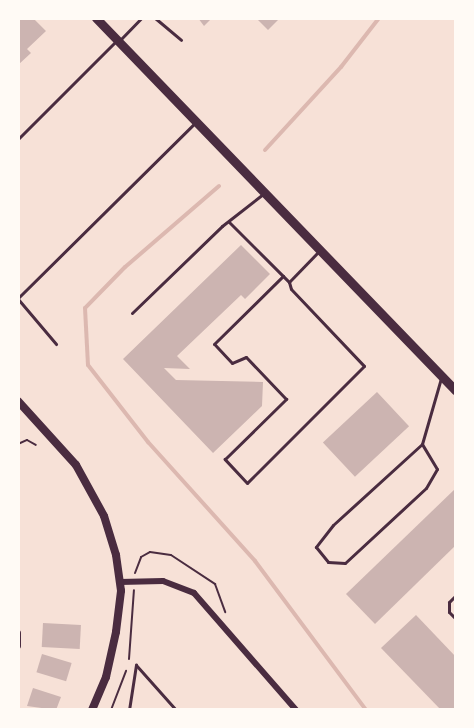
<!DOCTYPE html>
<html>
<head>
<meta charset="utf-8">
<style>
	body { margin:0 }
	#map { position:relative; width:474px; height:728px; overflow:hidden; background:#f7e1d7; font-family:Signika,sans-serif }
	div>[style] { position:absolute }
	.stream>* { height:4px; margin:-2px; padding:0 2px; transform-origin:2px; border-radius:2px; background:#dcb8b0 }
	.building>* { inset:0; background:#ccb4b1; transform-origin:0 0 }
	.path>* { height:2px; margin:-1px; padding:0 1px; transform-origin:1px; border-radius:1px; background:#4a2c40 }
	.service>* { height:3px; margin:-1.5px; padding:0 1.5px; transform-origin:1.5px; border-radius:1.5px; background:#4a2c40 }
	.minor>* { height:6px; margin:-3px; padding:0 3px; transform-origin:3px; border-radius:3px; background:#4a2c40 }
	.tertiary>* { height:8px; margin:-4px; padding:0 4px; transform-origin:4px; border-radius:4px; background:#4a2c40 }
	.secondary>* { height:9px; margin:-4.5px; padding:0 4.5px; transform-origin:4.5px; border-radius:4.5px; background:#4a2c40 }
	span { translate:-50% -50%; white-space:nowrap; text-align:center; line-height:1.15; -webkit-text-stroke:6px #fffaf5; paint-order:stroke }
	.frame { position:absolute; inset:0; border:20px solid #fffaf5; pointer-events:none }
</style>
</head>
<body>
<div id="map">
	<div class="stream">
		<i style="left:265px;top:150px;width:113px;rotate:-47.5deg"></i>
		<i style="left:341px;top:67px;width:62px;rotate:-52.2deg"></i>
		<i style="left:219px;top:186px;width:124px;rotate:139.2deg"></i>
		<i style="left:125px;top:267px;width:57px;rotate:134.3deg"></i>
		<i style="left:85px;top:308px;width:57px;rotate:87deg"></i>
		<i style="left:88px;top:365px;width:98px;rotate:52.1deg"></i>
		<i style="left:148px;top:442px;width:160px;rotate:48deg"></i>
		<i style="left:255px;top:561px;width:186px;rotate:53.3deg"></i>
	</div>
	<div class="building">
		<i style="clip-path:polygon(18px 18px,33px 18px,46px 31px,27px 49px,31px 53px,18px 65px)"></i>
		<i style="clip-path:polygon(198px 18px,212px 18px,204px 26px)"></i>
		<i style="clip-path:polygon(256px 18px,280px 18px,268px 30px)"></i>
		<i style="clip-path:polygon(241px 245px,270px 274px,245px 299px,241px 295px,177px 356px,190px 369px,164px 368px,176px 380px,263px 382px,262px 406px,213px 453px,123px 359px)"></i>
		<i style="left:377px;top:392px;width:47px;height:74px;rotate:47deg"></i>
		<i style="clip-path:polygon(456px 488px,456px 545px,375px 624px,346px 594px)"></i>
		<i style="clip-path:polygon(416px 615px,456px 657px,456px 710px,441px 710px,381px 648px)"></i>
		<i style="left:43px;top:623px;width:38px;height:24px;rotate:3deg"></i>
		<i style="left:42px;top:654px;width:31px;height:19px;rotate:17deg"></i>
		<i style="clip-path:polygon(33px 688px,61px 697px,56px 710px,27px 706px)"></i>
	</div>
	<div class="path">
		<i style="left:18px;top:444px;width:10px;rotate:-24deg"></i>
		<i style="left:27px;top:440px;width:10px;rotate:29deg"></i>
		<i style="left:135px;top:573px;width:17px;rotate:-69deg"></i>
		<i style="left:141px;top:557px;width:10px;rotate:-29deg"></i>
		<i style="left:150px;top:552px;width:21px;rotate:8deg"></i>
		<i style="left:171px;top:555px;width:53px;rotate:33.4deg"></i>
		<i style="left:215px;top:584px;width:30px;rotate:70deg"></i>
		<i style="left:129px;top:659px;width:69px;rotate:-85.9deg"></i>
		<i style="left:111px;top:710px;width:42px;rotate:-69deg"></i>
	</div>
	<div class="service">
		<i style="left:155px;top:18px;width:34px;rotate:40deg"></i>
		<i style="left:120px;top:40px;width:30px;rotate:-46deg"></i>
		<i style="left:18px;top:139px;width:139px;rotate:-45deg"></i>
		<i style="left:229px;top:222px;width:85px;rotate:45deg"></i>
		<i style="left:289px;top:282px;width:7px;rotate:74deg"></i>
		<i style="left:291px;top:289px;width:106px;rotate:46.5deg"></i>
		<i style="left:364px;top:366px;width:165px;rotate:135deg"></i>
		<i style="left:247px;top:483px;width:33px;rotate:-133deg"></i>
		<i style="left:225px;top:459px;width:86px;rotate:-44.5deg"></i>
		<i style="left:286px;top:399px;width:58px;rotate:-133.6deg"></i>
		<i style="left:246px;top:357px;width:15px;rotate:157deg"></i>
		<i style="left:232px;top:363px;width:26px;rotate:-133deg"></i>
		<i style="left:214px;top:344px;width:97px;rotate:-44.6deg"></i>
		<i style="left:289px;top:282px;width:43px;rotate:-45.9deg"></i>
		<i style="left:18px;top:298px;width:250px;rotate:-44.7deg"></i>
		<i style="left:18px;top:299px;width:59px;rotate:49.8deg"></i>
		<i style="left:132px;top:313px;width:125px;rotate:-44deg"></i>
		<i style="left:222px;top:226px;width:52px;rotate:-38deg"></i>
		<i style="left:422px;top:444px;width:120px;rotate:137.7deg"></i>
		<i style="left:333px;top:525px;width:28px;rotate:128deg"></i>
		<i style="left:316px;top:547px;width:19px;rotate:51deg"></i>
		<i style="left:328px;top:562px;width:17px;rotate:3deg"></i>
		<i style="left:345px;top:563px;width:110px;rotate:-42.8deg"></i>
		<i style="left:426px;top:488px;width:22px;rotate:-60deg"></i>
		<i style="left:437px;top:469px;width:29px;rotate:-121deg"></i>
		<i style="left:422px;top:444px;width:69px;rotate:-73.9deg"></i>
		<i style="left:456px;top:595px;width:10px;rotate:135deg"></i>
		<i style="left:449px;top:602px;width:10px;rotate:90deg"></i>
		<i style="left:449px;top:612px;width:10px;rotate:45deg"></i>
		<i style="left:136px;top:665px;width:60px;rotate:48.4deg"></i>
		<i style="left:129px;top:710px;width:46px;rotate:-81.2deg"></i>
	</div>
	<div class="minor">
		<i style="left:120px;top:582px;width:43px;rotate:-1.3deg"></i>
		<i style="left:163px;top:581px;width:33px;rotate:21deg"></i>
		<i style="left:194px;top:593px;width:155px;rotate:48.9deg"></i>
		<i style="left:18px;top:633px;width:13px;rotate:90deg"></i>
	</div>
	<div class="tertiary">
		<i style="left:18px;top:401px;width:86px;rotate:47.8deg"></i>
		<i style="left:76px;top:465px;width:58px;rotate:61.2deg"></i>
		<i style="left:104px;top:516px;width:41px;rotate:72.9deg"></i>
		<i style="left:116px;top:555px;width:36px;rotate:82deg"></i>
		<i style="left:121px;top:591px;width:41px;rotate:97deg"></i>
		<i style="left:116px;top:632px;width:46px;rotate:102.5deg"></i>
		<i style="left:106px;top:677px;width:36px;rotate:113deg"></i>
	</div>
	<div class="secondary">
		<i style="left:96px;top:18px;width:518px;rotate:46.02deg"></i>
	</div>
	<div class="frame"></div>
</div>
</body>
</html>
